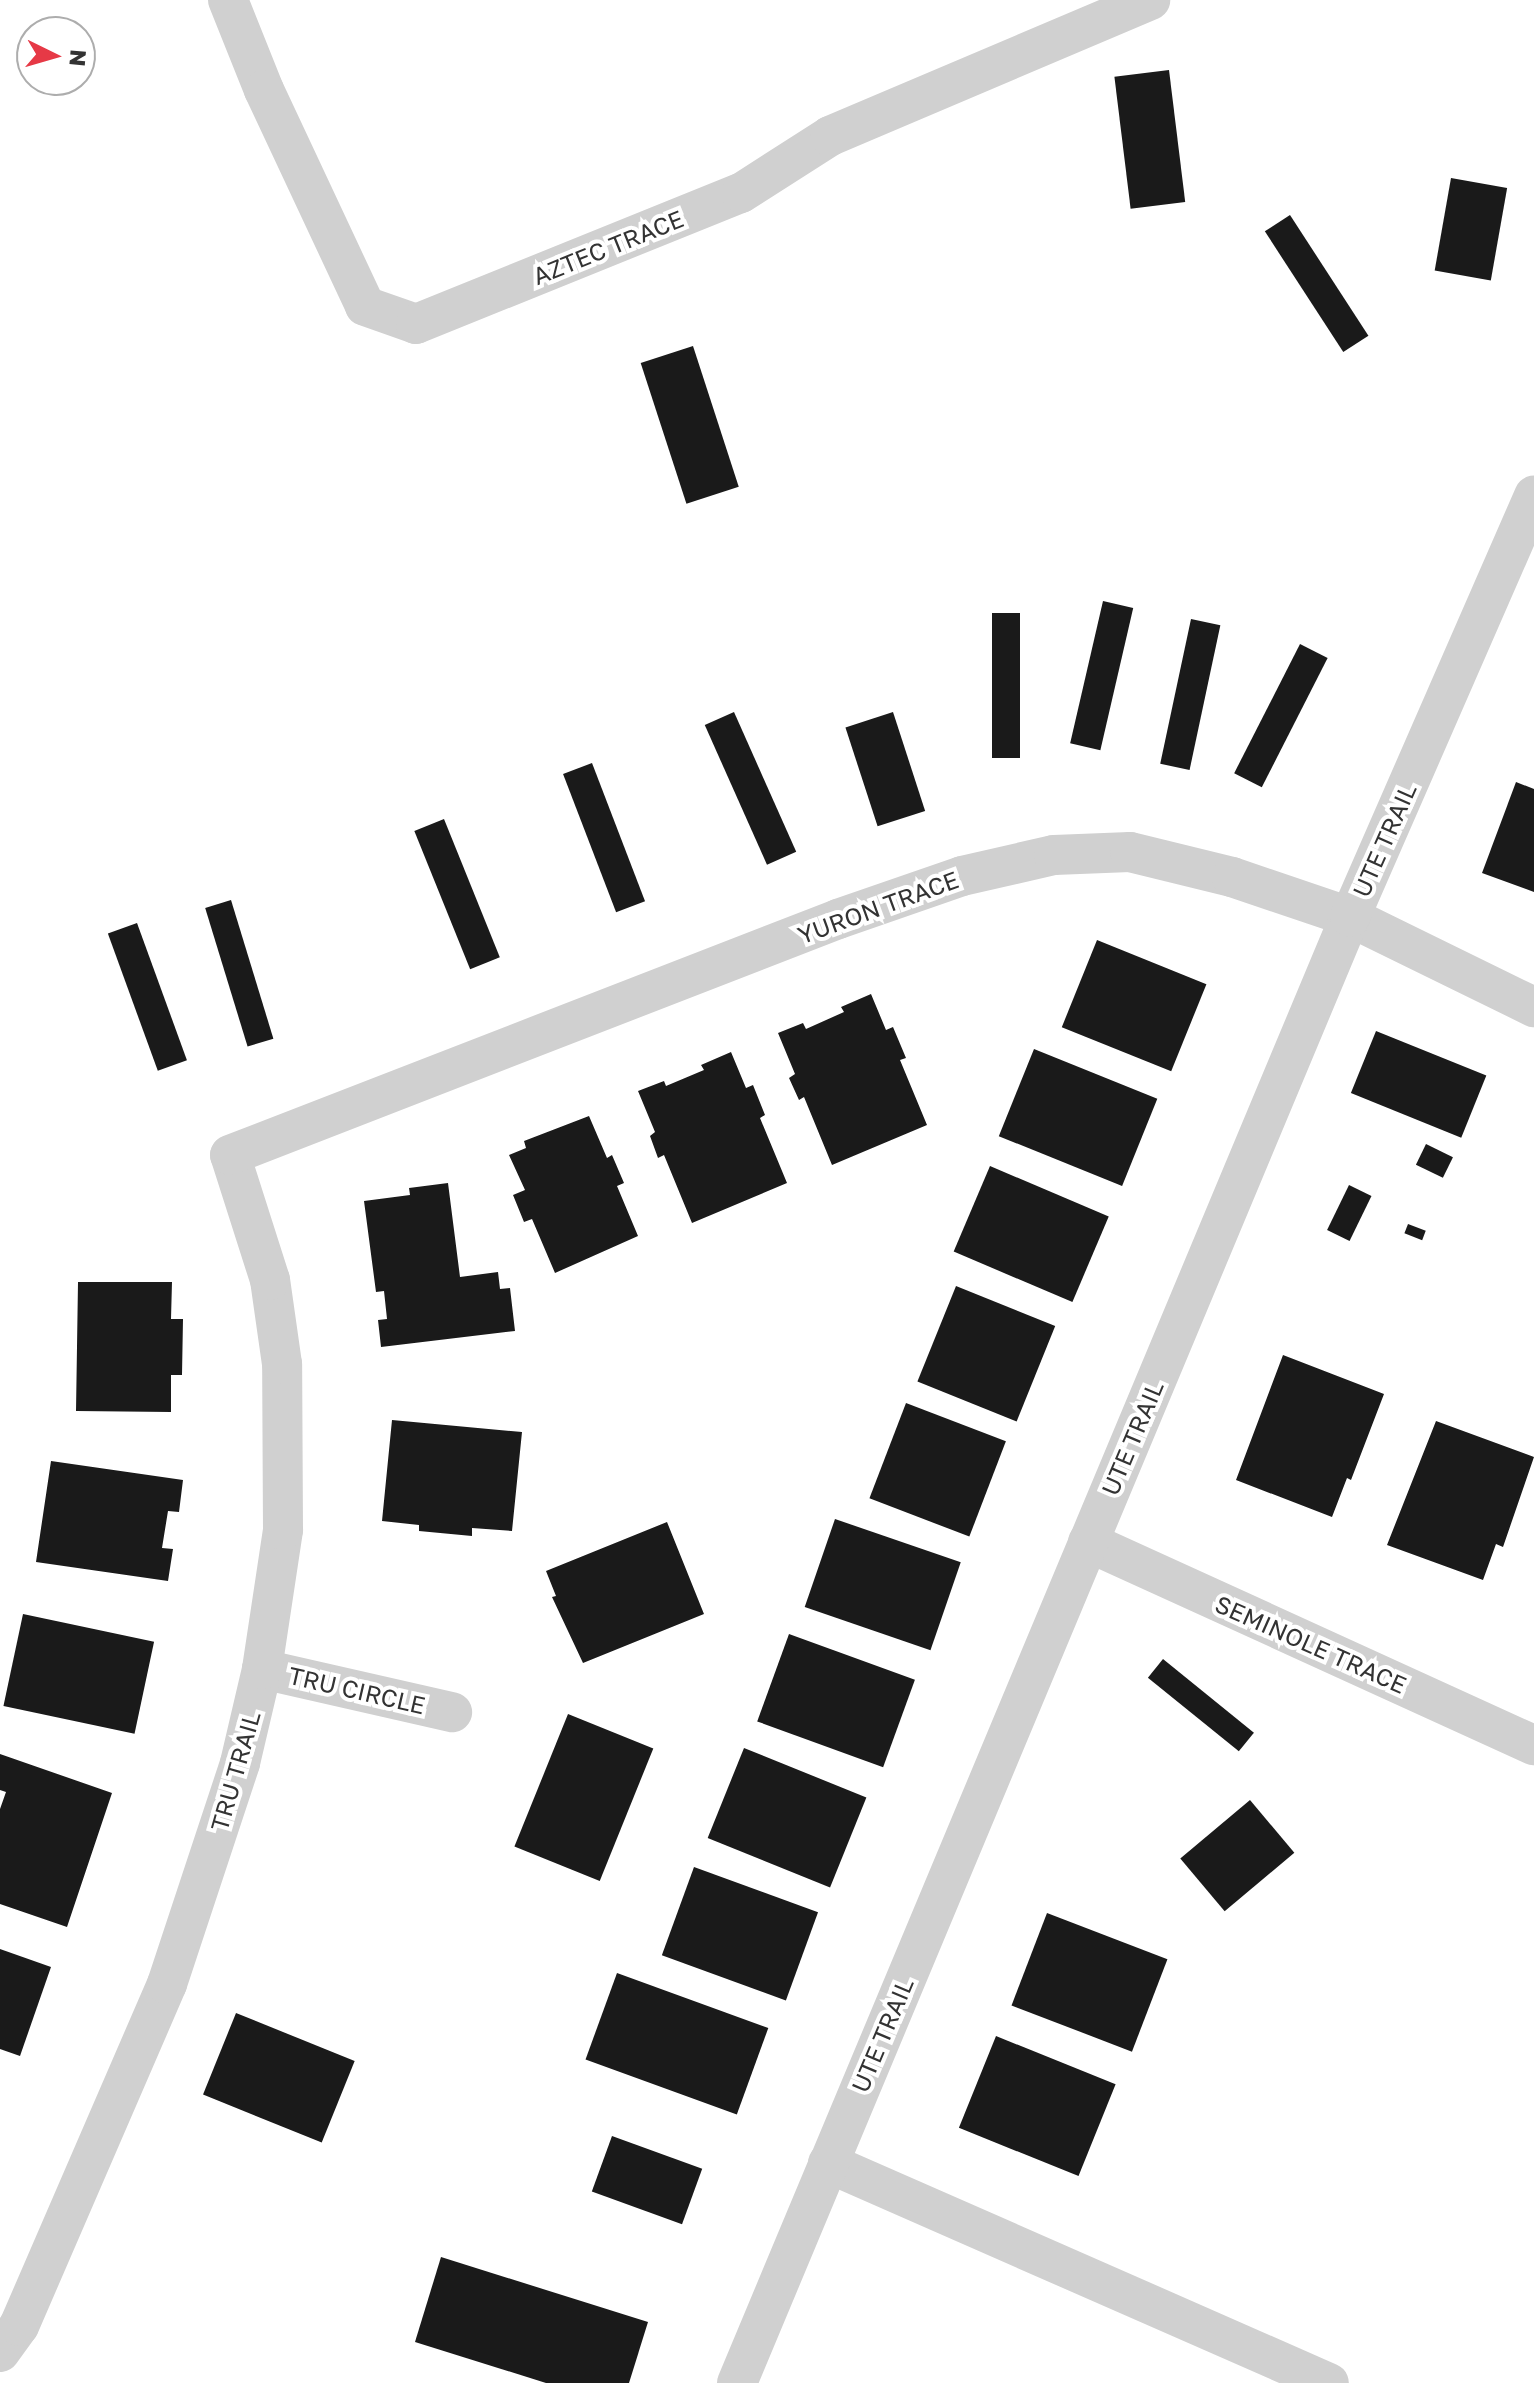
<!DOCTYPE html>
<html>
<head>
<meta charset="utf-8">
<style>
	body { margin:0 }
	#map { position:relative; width:1534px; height:2383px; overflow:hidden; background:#fff; font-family:"Golos Text",sans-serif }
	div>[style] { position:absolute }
	.building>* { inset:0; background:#1a1a1a; transform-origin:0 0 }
	.street>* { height:40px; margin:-20px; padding:0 20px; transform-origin:20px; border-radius:20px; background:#d0d0d0 }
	span { translate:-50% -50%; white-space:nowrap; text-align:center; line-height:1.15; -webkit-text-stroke:8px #fff; paint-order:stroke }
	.street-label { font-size:24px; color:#333 }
	.north { position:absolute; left:16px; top:16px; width:80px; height:80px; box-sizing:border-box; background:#fff; border:2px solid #adadad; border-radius:50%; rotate:95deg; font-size:22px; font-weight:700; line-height:32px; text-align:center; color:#333 }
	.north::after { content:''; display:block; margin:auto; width:28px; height:36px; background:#e63946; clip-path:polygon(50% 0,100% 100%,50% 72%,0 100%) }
</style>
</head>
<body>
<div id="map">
	<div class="building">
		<i style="left:1169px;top:70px;width:133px;height:55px;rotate:83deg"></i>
		<i style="left:1451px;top:178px;width:57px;height:94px;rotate:10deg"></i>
		<i style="left:1290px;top:215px;width:144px;height:30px;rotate:57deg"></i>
		<i style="left:693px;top:346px;width:148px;height:55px;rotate:72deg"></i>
		<i style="left:1103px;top:601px;width:31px;height:146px;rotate:13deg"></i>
		<i style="left:992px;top:613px;width:28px;height:145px"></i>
		<i style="left:1191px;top:619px;width:30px;height:148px;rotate:12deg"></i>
		<i style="left:1300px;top:644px;width:31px;height:145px;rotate:27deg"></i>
		<i style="left:734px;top:712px;width:153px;height:32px;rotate:66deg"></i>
		<i style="left:893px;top:712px;width:104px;height:50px;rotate:72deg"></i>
		<i style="left:592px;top:763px;width:148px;height:31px;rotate:69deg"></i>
		<i style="clip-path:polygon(1516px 782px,1534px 789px,1534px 892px,1482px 873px)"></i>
		<i style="left:444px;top:819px;width:149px;height:32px;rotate:68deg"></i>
		<i style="left:231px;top:900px;width:145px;height:27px;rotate:73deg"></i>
		<i style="left:137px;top:923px;width:146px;height:31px;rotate:70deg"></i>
		<i style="left:1097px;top:940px;width:118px;height:94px;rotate:22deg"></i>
		<i style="clip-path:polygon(871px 994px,886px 1030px,893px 1027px,906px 1058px,900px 1060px,927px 1125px,832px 1165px,804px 1097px,799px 1100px,789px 1078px,795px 1074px,778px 1033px,803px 1023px,806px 1029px,844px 1012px,841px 1007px)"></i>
		<i style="left:1376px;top:1031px;width:119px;height:67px;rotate:22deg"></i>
		<i style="left:1034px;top:1049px;width:133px;height:94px;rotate:22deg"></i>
		<i style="clip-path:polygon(731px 1052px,746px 1088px,753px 1085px,765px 1115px,760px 1118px,787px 1183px,692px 1223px,664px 1155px,658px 1158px,650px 1136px,655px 1132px,638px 1091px,664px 1081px,666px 1086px,704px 1070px,701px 1065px)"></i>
		<i style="clip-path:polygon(589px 1116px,607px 1158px,612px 1155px,624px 1183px,617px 1186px,638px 1236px,555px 1273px,532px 1219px,524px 1222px,513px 1195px,525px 1190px,509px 1155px,526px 1148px,524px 1141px)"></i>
		<i style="left:1426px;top:1144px;width:30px;height:23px;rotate:26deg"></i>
		<i style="left:990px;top:1166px;width:129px;height:93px;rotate:23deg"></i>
		<i style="clip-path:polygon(448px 1183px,460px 1277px,498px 1272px,500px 1289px,510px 1288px,515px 1331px,381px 1347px,378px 1320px,387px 1319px,384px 1291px,376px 1292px,364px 1201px,410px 1195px,409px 1188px)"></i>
		<i style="left:1349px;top:1185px;width:25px;height:50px;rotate:26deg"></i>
		<i style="left:1408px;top:1224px;width:19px;height:10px;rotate:21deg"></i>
		<i style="clip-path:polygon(78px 1282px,172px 1282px,171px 1319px,183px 1319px,182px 1375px,171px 1375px,171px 1412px,76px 1411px)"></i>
		<i style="left:956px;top:1286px;width:107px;height:103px;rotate:22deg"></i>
		<i style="clip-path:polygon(1283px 1355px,1384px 1394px,1351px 1480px,1347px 1478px,1332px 1517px,1236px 1480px)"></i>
		<i style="left:906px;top:1403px;width:107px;height:102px;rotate:21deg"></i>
		<i style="clip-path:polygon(392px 1420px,522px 1432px,512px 1531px,472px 1528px,472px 1536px,419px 1531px,419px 1525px,382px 1521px)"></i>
		<i style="clip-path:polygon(1436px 1421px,1534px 1457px,1503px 1547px,1496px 1544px,1483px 1580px,1387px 1545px)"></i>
		<i style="clip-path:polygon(51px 1461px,183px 1480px,179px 1512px,168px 1511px,162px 1548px,173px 1549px,168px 1581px,36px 1562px)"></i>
		<i style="left:835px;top:1519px;width:133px;height:93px;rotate:19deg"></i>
		<i style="clip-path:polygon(667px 1522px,704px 1614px,583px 1663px,552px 1597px,556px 1596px,546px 1571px)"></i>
		<i style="left:23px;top:1614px;width:134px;height:94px;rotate:12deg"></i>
		<i style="left:789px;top:1634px;width:134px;height:93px;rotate:20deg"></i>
		<i style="left:1163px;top:1659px;width:117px;height:24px;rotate:39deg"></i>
		<i style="left:568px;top:1714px;width:92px;height:143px;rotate:22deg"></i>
		<i style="left:744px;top:1748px;width:132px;height:97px;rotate:22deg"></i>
		<i style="clip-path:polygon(0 1754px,112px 1793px,67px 1927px,0 1904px,0 1809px,6px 1792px,0 1790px)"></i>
		<i style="left:1250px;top:1800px;width:69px;height:91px;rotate:50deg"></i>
		<i style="left:694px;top:1867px;width:132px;height:94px;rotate:20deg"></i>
		<i style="left:1047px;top:1913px;width:129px;height:99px;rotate:21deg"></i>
		<i style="clip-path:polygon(0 1949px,51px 1967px,20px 2056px,0 2049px)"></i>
		<i style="left:617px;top:1973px;width:161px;height:92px;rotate:20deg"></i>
		<i style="left:236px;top:2013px;width:128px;height:88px;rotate:22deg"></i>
		<i style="left:996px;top:2036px;width:129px;height:99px;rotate:22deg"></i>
		<i style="left:612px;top:2136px;width:96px;height:59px;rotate:20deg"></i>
		<i style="clip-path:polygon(441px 2257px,648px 2322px,629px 2383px,546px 2383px,415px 2342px)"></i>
	</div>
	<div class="street">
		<i style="left:228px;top:0;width:97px;rotate:68.2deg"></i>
		<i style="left:264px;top:90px;width:238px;rotate:64.9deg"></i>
		<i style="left:365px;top:306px;width:54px;rotate:19.4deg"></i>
		<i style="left:416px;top:324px;width:350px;rotate:-22deg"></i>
		<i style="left:741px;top:193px;width:106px;rotate:-32.6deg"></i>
		<i style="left:830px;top:136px;width:348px;rotate:-23deg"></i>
		<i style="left:1088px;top:1542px;width:490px;rotate:24.5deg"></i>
		<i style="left:262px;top:1669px;width:195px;rotate:12.8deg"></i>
		<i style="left:828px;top:2163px;width:547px;rotate:23.71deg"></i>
		<i style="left:0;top:2352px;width:32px;rotate:-54deg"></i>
		<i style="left:19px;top:2326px;width:373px;rotate:-66.6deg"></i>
		<i style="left:167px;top:1984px;width:233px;rotate:-71.7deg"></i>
		<i style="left:240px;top:1763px;width:97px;rotate:-76.8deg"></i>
		<i style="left:262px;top:1669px;width:141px;rotate:-81.4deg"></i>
		<i style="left:283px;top:1530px;width:166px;rotate:-90.3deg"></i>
		<i style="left:282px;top:1364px;width:85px;rotate:-98.1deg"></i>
		<i style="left:270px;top:1280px;width:131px;rotate:-107.7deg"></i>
		<i style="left:230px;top:1155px;width:652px;rotate:-21.21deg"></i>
		<i style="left:838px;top:919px;width:131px;rotate:-19.1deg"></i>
		<i style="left:962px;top:876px;width:94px;rotate:-12.9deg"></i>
		<i style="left:1054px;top:855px;width:76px;rotate:-2.3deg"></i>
		<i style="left:1130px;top:852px;width:105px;rotate:13.8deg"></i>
		<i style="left:1232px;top:877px;width:125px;rotate:18.7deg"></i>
		<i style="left:1350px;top:917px;width:205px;rotate:26.1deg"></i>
		<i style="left:737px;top:2383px;width:1589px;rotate:-67.31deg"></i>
		<i style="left:1350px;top:917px;width:460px;rotate:-66.4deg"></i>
	</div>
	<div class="street-label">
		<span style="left:608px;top:247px;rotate:-22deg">AZTEC TRACE</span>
		<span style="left:1384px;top:840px;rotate:-66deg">UTE TRAIL</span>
		<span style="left:878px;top:907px;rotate:-20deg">YURON TRACE</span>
		<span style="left:1132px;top:1438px;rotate:-67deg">UTE TRAIL</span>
		<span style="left:1311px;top:1644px;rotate:24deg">SEMINOLE TRACE</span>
		<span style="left:357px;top:1690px;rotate:13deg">TRU CIRCLE</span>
		<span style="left:235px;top:1771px;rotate:-74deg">TRU TRAIL</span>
		<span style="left:882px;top:2035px;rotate:-67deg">UTE TRAIL</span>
	</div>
	<div class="north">N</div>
</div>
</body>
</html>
